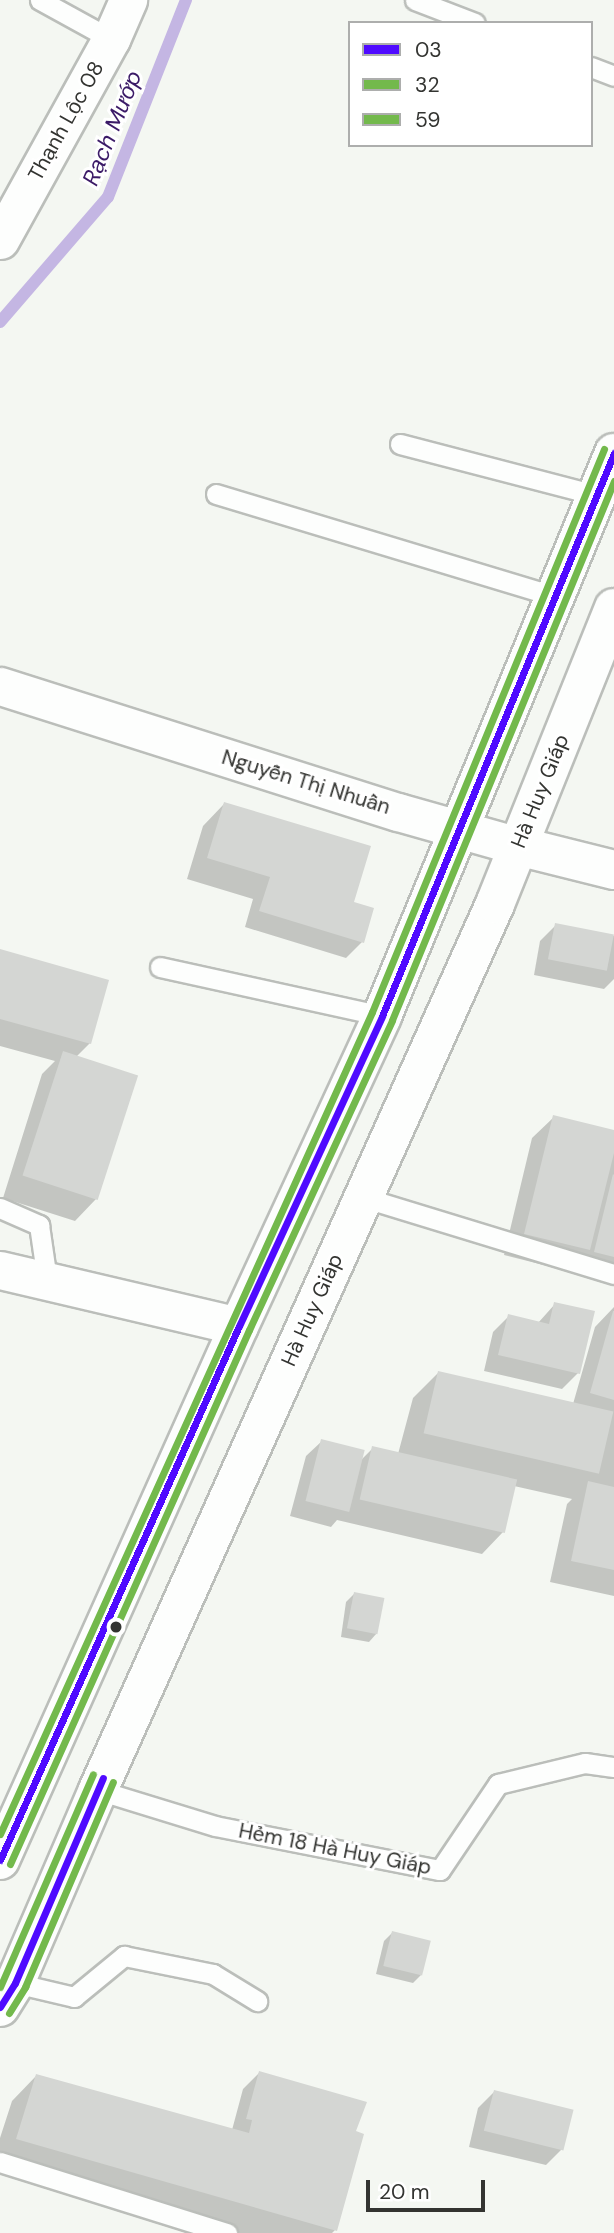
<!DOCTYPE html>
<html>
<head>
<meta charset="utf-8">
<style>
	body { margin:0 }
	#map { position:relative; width:614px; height:2233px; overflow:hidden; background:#f4f7f2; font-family:"DM Sans",sans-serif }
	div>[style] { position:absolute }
	.shadow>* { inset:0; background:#0003 }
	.stream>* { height:12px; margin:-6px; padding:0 6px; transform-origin:6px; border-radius:6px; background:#c4b6e3 }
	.building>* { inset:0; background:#d4d6d3; transform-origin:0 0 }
	.roads { filter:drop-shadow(2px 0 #bbbeba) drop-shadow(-2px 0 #bbbeba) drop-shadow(0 2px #bbbeba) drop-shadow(0 -2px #bbbeba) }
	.service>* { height:19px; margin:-9.5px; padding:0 9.5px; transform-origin:9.5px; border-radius:9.5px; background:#fdfefd }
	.minor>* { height:37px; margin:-18.5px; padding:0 18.5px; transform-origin:18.5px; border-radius:18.5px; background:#fdfefd }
	.tertiary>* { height:38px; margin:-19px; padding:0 19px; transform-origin:19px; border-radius:19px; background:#fdfefd }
	.primary>* { height:38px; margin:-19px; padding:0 19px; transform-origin:19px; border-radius:19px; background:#fdfefd }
	.bus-1>* { height:7px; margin:-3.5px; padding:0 3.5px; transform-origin:3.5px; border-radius:3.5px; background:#4f0aff }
	.bus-2>* { height:7px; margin:-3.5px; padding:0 3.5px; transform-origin:3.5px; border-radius:3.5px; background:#73b94c }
	.bus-3>* { height:7px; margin:-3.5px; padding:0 3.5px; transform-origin:3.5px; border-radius:3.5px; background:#73b94c }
	.dots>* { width:19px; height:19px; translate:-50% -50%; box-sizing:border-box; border:4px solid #fff; border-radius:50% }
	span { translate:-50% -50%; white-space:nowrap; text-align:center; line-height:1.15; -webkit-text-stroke:6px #fff; paint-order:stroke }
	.street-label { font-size:21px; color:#333431 }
	.water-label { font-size:23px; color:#3b1a67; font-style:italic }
	.legend { position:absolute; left:348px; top:21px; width:245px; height:126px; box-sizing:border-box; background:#fff; border:2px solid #adaead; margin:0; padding:9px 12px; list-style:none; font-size:21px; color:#333431 }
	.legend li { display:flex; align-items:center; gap:14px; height:35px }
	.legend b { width:35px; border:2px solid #adaead }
	.scale { position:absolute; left:366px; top:2180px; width:119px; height:32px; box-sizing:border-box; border:4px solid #333431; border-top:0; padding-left:9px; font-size:21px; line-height:24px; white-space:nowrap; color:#333431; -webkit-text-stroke:5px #fff; paint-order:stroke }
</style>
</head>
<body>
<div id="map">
	<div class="shadow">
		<i style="clip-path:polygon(224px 804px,353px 901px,362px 942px,346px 958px,245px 927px,253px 899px,187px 879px,203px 826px)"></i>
		<i style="clip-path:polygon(556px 925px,614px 936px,614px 979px,604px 989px,534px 975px,540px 941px)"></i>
		<i style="clip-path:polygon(0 951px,90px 1043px,76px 1057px,136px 1076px,96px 1199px,75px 1221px,3px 1198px,42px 1074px,55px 1061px,0 1046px)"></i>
		<i style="clip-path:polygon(554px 1117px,614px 1132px,614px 1283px,574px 1273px,577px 1261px,567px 1271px,504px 1255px,532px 1138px)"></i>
		<i style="clip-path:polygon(555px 1304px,578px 1373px,562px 1389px,484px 1371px,493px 1332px,509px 1316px,538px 1323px)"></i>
		<i style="clip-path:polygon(614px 1307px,614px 1596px,550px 1582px,567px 1504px,572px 1499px,514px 1486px,503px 1532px,482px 1554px,337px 1520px,331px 1527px,290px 1516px,306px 1456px,322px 1441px,361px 1460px,373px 1448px,398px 1454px,413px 1398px,438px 1373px,573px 1404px,595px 1327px)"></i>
		<i style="clip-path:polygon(354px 1594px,377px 1633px,369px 1642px,341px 1637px,346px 1602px)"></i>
		<i style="clip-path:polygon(392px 1933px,421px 1975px,413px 1983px,376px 1974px,384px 1941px)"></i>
		<i style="clip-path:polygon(259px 2073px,354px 2132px,335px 2230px,332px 2233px,234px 2233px,0 2166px,0 2138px,12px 2101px,37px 2075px,232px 2130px,243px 2089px)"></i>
		<i style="clip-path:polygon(494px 2092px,562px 2149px,546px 2165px,469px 2147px,478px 2108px)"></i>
	</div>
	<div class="stream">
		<i style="left:0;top:322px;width:165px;rotate:-49.2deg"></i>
		<i style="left:108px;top:197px;width:212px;rotate:-68.4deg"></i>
	</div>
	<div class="building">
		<i style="clip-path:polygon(224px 802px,371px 846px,354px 902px,374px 908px,364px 943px,259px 911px,270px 877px,207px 858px)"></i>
		<i style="left:555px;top:923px;width:60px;height:37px;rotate:11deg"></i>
		<i style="clip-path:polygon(0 949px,109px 980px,91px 1044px,0 1019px)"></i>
		<i style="left:63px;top:1051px;width:79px;height:131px;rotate:18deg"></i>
		<i style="clip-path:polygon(553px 1115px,614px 1130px,614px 1153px,590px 1250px,524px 1234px)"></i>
		<i style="clip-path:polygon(613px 1174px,614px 1175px,614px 1257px,594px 1252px)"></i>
		<i style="clip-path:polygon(554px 1302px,595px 1311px,580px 1374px,498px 1355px,508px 1314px,549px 1324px)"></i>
		<i style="clip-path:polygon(613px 1311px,614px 1311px,614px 1400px,590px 1393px)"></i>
		<i style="left:438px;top:1371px;width:180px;height:64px;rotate:13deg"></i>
		<i style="left:321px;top:1439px;width:45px;height:64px;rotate:14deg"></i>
		<i style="left:372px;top:1446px;width:149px;height:55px;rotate:13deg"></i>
		<i style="clip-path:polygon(588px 1481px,614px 1487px,614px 1570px,571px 1561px)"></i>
		<i style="left:354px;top:1592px;width:31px;height:37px;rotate:11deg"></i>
		<i style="left:392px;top:1931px;width:40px;height:36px;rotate:14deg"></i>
		<i style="clip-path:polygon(259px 2071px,367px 2102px,356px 2131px,364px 2134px,337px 2231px,16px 2139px,36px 2074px,249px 2133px,252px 2120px,246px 2119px)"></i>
		<i style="left:494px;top:2090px;width:82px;height:42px;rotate:14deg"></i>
	</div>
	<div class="roads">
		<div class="service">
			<i style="left:40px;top:0;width:81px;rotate:28.8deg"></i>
			<i style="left:415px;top:0;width:64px;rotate:21deg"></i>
			<i style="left:591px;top:67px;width:25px;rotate:21deg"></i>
			<i style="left:400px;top:444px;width:203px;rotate:14.6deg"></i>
			<i style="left:216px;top:494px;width:353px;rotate:16.8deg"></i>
			<i style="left:160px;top:967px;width:227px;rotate:12.4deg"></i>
			<i style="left:362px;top:1197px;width:264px;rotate:17deg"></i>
			<i style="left:0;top:1208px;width:43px;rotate:23.6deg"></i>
			<i style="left:39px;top:1225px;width:56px;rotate:81.7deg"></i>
			<i style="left:98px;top:1790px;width:122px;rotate:17.1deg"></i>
			<i style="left:215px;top:1826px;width:229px;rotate:11.1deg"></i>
			<i style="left:440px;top:1870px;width:104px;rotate:-56deg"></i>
			<i style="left:498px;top:1784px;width:89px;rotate:-13.6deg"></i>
			<i style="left:585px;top:1763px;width:29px;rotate:8deg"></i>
			<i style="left:15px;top:1983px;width:61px;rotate:13.3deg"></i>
			<i style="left:74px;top:1997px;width:65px;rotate:-39.4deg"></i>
			<i style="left:124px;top:1956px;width:91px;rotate:11.4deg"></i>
			<i style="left:213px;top:1974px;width:52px;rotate:31.5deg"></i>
			<i style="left:0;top:2162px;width:238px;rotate:17.4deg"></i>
		</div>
		<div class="minor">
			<i style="left:0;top:240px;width:230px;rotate:-61.1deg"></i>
			<i style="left:111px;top:39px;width:43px;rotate:-66.4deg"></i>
			<i style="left:0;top:686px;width:417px;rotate:17.6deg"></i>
			<i style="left:398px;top:812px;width:125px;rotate:15.8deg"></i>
			<i style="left:0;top:1270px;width:245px;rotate:13.2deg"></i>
		</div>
		<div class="tertiary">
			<i style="left:518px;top:846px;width:99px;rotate:14deg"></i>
		</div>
		<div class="primary">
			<i style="left:0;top:1860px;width:585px;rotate:-65.89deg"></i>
			<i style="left:239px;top:1326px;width:341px;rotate:-65.2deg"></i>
			<i style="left:382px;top:1016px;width:609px;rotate:-67.6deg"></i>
			<i style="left:0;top:2007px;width:28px;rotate:-58deg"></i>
			<i style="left:15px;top:1983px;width:210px;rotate:-66.7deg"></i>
			<i style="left:98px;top:1790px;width:971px;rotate:-65.86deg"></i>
			<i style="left:495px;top:904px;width:319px;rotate:-68.1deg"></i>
		</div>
	</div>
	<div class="bus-1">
		<i style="left:0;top:1860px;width:585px;rotate:-65.89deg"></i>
		<i style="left:239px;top:1326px;width:341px;rotate:-65.2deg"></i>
		<i style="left:382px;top:1016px;width:609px;rotate:-67.6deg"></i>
		<i style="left:0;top:2007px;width:28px;rotate:-58deg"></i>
		<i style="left:15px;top:1983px;width:223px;rotate:-66.8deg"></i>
	</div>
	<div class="bus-2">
		<i style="left:10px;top:1864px;width:585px;rotate:-65.89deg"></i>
		<i style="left:249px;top:1330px;width:341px;rotate:-65.2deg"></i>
		<i style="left:392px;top:1020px;width:583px;rotate:-67.61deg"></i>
		<i style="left:9px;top:2013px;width:31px;rotate:-58deg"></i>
		<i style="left:25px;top:1987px;width:223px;rotate:-66.8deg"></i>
	</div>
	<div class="bus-3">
		<i style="left:0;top:1834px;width:902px;rotate:-65.65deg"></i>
		<i style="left:372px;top:1012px;width:609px;rotate:-67.6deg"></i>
		<i style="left:0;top:1987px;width:232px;rotate:-66.4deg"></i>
	</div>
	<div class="dots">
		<i style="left:116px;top:1627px;background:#333431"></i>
	</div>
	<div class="street-label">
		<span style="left:66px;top:121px;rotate:-61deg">Thạnh Lộc 08</span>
		<span style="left:306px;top:782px;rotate:17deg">Nguyễn Thị Nhuần</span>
		<span style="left:540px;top:791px;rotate:-68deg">Hà Huy Giáp</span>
		<span style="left:312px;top:1310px;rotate:-66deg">Hà Huy Giáp</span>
		<span style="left:335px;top:1849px;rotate:11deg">Hẻm 18 Hà Huy Giáp</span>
	</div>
	<div class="water-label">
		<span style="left:112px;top:128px;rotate:-68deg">Rạch Mướp</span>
	</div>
	<ul class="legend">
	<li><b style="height:9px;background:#4f0aff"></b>03</li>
	<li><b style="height:9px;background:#73b94c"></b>32</li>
	<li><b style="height:9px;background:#73b94c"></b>59</li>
	</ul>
	<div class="scale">20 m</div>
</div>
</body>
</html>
